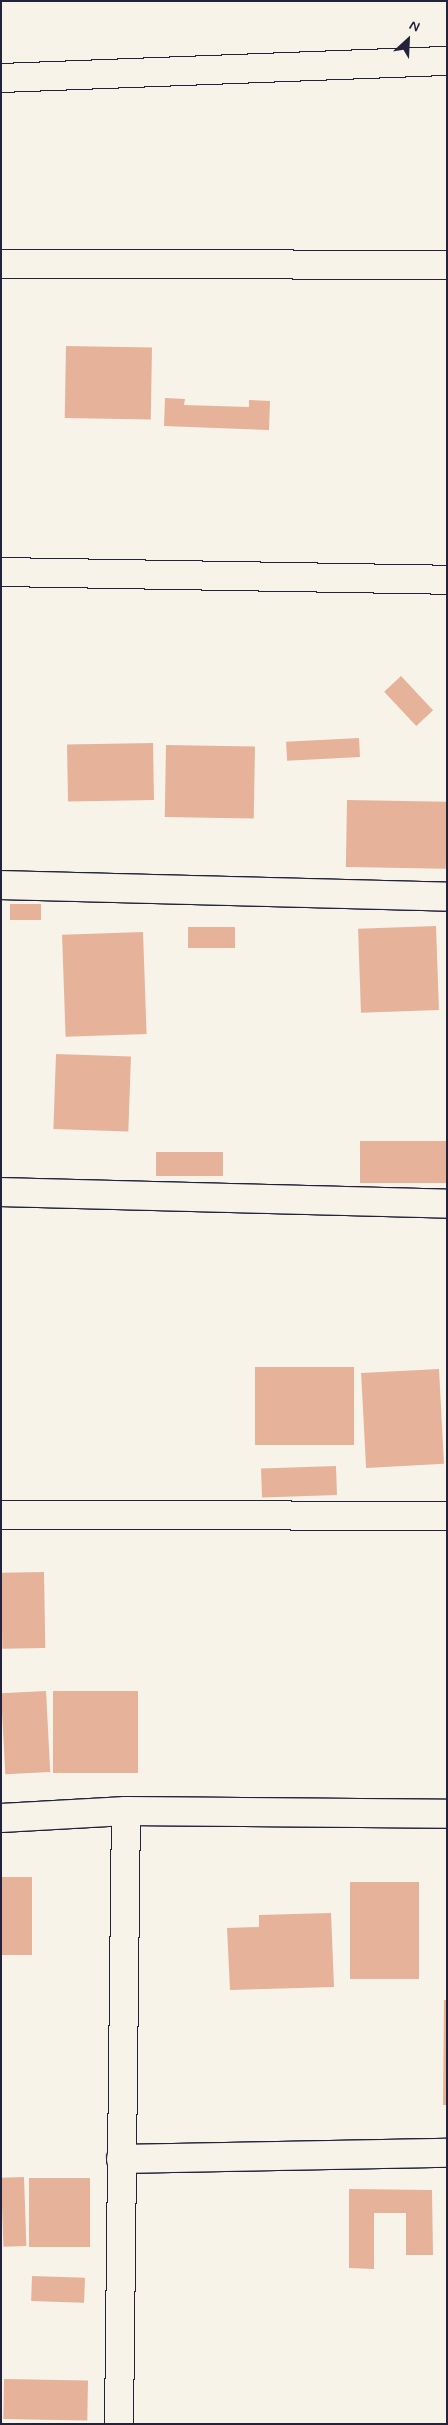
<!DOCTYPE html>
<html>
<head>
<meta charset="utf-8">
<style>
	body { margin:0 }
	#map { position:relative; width:448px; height:2425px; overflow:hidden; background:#f7f3e8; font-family:Mynerve,sans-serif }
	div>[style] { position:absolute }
	.building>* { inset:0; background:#e7b29a; transform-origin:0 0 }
	.roads { filter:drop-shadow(1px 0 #22223b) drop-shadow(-1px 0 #22223b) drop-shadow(0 1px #22223b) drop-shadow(0 -1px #22223b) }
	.minor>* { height:28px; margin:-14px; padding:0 14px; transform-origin:14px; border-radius:14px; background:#f7f3e8 }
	span { translate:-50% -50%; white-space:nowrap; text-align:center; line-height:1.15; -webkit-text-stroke:5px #f7f3e8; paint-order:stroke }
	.frame { position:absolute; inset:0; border:2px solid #22223b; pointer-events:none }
	.north { position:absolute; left:383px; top:15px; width:50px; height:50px; -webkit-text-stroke:4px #f7f3e8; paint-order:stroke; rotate:25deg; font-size:14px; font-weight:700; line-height:20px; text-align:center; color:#22223b }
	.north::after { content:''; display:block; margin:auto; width:18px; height:22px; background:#22223b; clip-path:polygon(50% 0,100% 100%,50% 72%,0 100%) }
</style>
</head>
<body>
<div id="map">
	<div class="building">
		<i style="left:66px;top:346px;width:86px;height:72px;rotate:1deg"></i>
		<i style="clip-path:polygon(165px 398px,185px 399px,184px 405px,249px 407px,249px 400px,270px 401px,269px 430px,164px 426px)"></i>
		<i style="left:401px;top:676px;width:47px;height:23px;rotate:47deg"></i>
		<i style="left:359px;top:738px;width:19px;height:73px;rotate:87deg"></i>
		<i style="left:153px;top:743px;width:57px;height:86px;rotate:89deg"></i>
		<i style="left:166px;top:745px;width:89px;height:72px;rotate:1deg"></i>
		<i style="left:347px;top:800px;width:100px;height:67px;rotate:1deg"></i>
		<i style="left:10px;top:904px;width:31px;height:16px"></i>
		<i style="left:436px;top:926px;width:84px;height:78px;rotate:88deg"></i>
		<i style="left:188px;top:927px;width:47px;height:21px"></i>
		<i style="left:143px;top:932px;width:102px;height:81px;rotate:88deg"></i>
		<i style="left:56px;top:1054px;width:75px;height:75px;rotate:2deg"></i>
		<i style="left:447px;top:1141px;width:42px;height:87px;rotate:90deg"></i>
		<i style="left:156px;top:1152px;width:67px;height:24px"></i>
		<i style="left:354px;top:1367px;width:78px;height:99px;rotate:90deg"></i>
		<i style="left:439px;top:1369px;width:95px;height:78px;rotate:87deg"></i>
		<i style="left:336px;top:1466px;width:29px;height:75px;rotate:88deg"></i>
		<i style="left:44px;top:1572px;width:76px;height:43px;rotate:89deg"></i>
		<i style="left:46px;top:1691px;width:81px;height:45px;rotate:87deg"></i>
		<i style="left:138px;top:1691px;width:82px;height:85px;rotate:90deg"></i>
		<i style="left:1px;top:1877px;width:31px;height:78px"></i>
		<i style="left:350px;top:1882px;width:69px;height:97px"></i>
		<i style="clip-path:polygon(331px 1913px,334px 1987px,230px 1990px,227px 1928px,259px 1927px,259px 1915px)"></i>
		<i style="clip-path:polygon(444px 2000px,447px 2000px,447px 2105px,443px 2105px)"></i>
		<i style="left:24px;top:2177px;width:69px;height:23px;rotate:88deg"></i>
		<i style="left:29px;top:2178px;width:61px;height:69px"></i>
		<i style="clip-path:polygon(349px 2189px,432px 2190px,433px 2255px,406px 2255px,406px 2213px,374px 2213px,374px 2269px,349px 2268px)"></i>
		<i style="left:32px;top:2276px;width:53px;height:25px;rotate:2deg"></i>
		<i style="left:4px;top:2379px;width:84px;height:40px;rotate:1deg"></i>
	</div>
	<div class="roads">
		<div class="minor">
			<i style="left:1px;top:78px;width:446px;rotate:-2.2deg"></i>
			<i style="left:1px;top:264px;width:446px;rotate:0.1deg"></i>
			<i style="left:1px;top:572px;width:446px;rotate:1deg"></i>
			<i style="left:1px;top:885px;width:446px;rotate:1.5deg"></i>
			<i style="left:1px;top:1192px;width:446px;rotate:1.5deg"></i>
			<i style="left:1px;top:1515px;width:446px;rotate:0.1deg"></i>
			<i style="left:1px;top:1818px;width:125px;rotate:-3.2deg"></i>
			<i style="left:126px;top:1811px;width:321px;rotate:0.5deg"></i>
			<i style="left:121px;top:2159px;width:326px;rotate:-1.1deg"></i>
			<i style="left:119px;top:2424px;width:613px;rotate:-89.35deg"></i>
		</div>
	</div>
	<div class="frame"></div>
	<div class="north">N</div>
</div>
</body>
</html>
